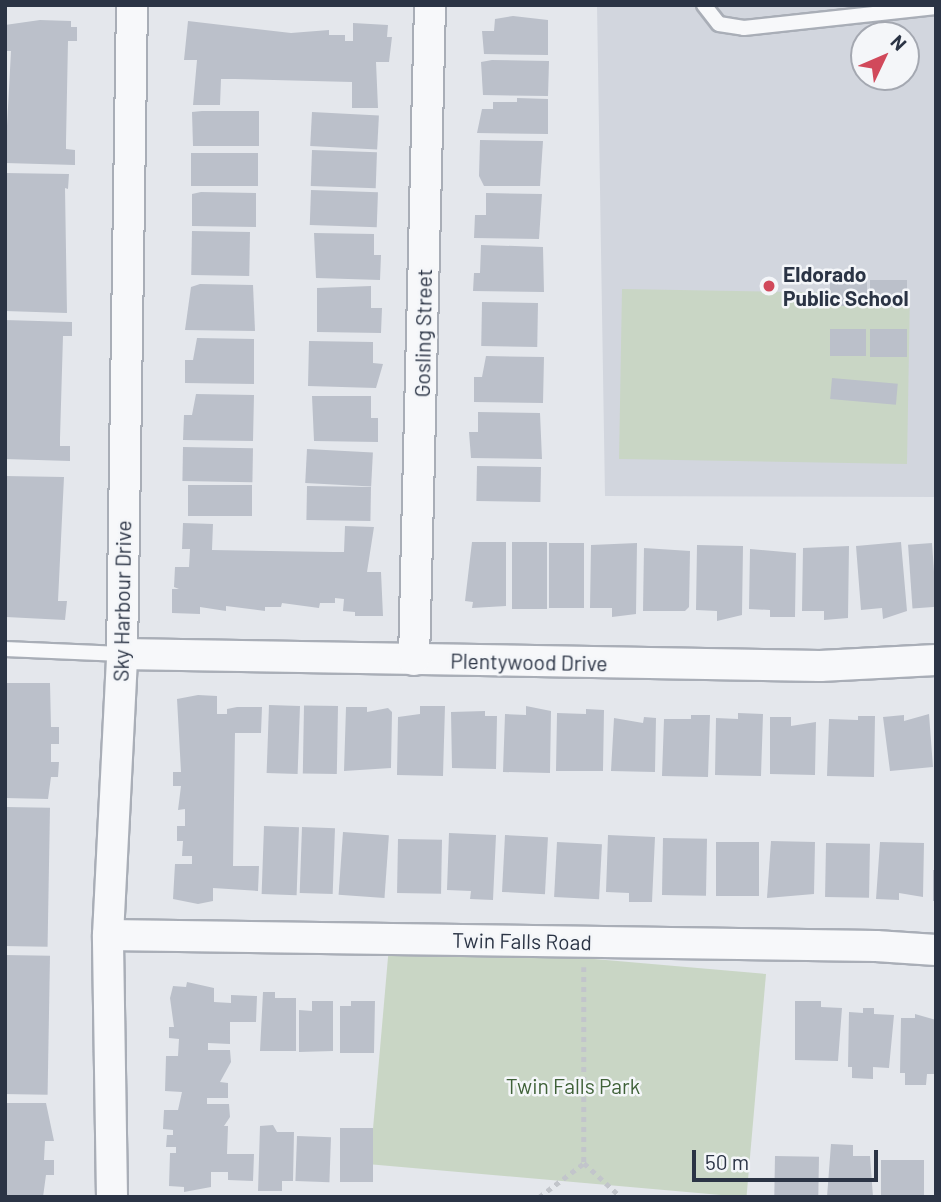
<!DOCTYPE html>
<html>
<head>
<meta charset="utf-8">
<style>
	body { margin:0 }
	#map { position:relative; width:941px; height:1202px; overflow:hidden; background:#e4e7ec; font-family:Barlow,sans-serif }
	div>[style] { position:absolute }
	.built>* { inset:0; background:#d2d6de }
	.green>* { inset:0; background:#c9d6c5; transform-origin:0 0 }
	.building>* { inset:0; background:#bbc0ca; transform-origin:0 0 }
	.path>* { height:4.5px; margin-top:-2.25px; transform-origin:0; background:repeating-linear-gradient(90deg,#c2c5cb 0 5px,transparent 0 10px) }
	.roads { filter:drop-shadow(2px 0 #a9aeb7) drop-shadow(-2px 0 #a9aeb7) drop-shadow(0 2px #a9aeb7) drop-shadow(0 -2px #a9aeb7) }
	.service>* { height:14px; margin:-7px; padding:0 7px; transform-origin:7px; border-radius:7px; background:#f7f8fa }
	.minor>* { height:30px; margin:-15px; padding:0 15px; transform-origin:15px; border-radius:15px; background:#f7f8fa }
	.dots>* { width:19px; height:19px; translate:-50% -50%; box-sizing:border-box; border:4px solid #f4f6f9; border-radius:50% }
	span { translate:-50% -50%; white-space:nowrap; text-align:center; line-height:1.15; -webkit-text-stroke:5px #f4f6f9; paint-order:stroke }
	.poi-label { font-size:21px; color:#2b3445; font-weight:700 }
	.left { translate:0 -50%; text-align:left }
	.street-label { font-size:21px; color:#2b3445 }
	.park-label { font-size:21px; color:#3f6138 }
	.frame { position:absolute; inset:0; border:7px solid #2b3445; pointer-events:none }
	.north { position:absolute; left:850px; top:21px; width:70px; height:70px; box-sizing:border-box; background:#f4f6f9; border:2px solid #a4a8b1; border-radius:50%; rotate:46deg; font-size:19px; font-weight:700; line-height:28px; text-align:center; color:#2b3445 }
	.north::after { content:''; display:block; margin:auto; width:24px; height:32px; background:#d1495b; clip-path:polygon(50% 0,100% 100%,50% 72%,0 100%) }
	.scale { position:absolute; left:692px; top:1150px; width:186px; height:32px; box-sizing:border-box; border:4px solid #2b3445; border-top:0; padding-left:9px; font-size:21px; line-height:24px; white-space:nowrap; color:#2b3445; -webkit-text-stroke:5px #f4f6f9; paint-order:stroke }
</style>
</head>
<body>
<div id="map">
	<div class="built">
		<i style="clip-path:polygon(evenodd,597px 5px,936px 5px,936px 497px,605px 496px,597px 5px,864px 35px,906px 35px,906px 77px,864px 77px,864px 35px)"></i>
	</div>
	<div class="green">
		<i style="left:622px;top:289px;width:288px;height:170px;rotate:1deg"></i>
		<i style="left:766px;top:974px;width:224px;height:378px;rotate:95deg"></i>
	</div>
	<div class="building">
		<i style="clip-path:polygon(513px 16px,548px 20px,548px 55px,484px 54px,482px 31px,494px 31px,495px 19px)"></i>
		<i style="clip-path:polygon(40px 20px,71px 21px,71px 27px,77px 27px,77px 41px,68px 41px,66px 142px,66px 149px,75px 150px,75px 165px,5px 163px,11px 51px,5px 51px,5px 25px)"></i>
		<i style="clip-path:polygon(188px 21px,291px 33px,329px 30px,329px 35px,345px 35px,345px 41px,353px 41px,353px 23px,388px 25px,387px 37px,392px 37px,389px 62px,376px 62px,378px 108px,352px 108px,352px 82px,235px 79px,221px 79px,220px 105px,193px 105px,197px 60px,184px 60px)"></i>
		<i style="clip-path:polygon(492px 60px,549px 61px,548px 96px,483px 95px,481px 62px)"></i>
		<i style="clip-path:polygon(517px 98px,548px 99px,548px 134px,477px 133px,482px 109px,493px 109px,493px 102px,517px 102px)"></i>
		<i style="clip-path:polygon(202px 111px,259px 111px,259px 146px,193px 146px,192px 112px)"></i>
		<i style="left:312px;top:112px;width:67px;height:34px;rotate:3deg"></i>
		<i style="clip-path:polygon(480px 140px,543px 141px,540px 186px,484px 186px,479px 176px)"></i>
		<i style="left:312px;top:150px;width:65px;height:36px;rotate:2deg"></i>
		<i style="left:191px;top:153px;width:67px;height:33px"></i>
		<i style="clip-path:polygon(5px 173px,69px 174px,68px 189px,65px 188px,67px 313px,5px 311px)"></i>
		<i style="left:311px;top:190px;width:67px;height:35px;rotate:2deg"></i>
		<i style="clip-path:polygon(201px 192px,256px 193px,256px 227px,192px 226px,192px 194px)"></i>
		<i style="clip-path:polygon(486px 193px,542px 194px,539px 239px,474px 238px,475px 215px,486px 215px)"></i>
		<i style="left:192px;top:231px;width:58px;height:44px;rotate:1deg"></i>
		<i style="clip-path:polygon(314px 233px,374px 234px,374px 255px,381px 255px,380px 280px,316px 278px)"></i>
		<i style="clip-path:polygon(481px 245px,543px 247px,544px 292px,473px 291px,474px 273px,480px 273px)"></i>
		<i style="left:830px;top:279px;width:37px;height:27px"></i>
		<i style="left:870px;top:280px;width:37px;height:27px"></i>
		<i style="clip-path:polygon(200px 284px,253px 285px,255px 331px,185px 330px,191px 287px)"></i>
		<i style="clip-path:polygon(371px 286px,371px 308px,382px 308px,381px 333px,317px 332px,317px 288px)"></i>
		<i style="left:482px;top:302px;width:56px;height:44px;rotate:1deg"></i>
		<i style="clip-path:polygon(5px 320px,72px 322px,72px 336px,63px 336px,60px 438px,60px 446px,70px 446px,70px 461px,5px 459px)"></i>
		<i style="left:830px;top:329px;width:36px;height:27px"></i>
		<i style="left:870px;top:329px;width:37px;height:28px"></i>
		<i style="clip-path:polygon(197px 338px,254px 339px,254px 384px,185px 383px,185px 360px,193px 360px)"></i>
		<i style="clip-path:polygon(309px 341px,373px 342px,373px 363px,383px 364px,376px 388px,308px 386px)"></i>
		<i style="clip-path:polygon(486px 356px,544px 357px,543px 403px,474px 402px,474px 377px,482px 377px)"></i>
		<i style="left:832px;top:378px;width:66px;height:21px;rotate:5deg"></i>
		<i style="clip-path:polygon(196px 394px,254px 395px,253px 441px,183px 440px,184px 415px,192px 415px)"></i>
		<i style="clip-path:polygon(312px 396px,371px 396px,371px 418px,378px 418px,378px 442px,314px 441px)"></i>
		<i style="clip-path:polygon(478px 412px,540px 413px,542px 459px,471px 458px,469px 432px,478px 432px)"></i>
		<i style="left:183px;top:447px;width:70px;height:34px;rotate:1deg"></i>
		<i style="left:307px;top:449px;width:66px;height:34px;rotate:3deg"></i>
		<i style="left:477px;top:466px;width:64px;height:35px;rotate:1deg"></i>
		<i style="clip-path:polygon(5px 476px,64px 477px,58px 601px,67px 601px,65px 620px,6px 617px)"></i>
		<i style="left:188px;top:485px;width:64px;height:31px"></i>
		<i style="left:307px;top:486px;width:64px;height:34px;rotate:1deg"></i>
		<i style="clip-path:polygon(183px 523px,213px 524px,212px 550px,334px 552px,344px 552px,345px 526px,374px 527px,367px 572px,381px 572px,383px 616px,355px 616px,355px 612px,343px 611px,344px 599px,335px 598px,335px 603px,320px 603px,319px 608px,282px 603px,281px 607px,265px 607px,265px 611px,226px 606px,226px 611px,200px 607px,200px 614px,172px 613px,172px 589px,179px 589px,174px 587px,175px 567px,189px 567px,190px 549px,182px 549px)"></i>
		<i style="clip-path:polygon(472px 542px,506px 542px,506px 606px,472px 608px,473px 602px,465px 601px)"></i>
		<i style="left:512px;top:542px;width:35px;height:67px"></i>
		<i style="clip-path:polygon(901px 542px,907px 611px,883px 619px,882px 608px,861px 610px,856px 546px)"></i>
		<i style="left:549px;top:543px;width:35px;height:65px"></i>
		<i style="clip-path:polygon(637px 543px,636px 614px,612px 617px,612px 608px,590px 608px,591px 545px)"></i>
		<i style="left:932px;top:543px;width:64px;height:24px;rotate:86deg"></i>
		<i style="clip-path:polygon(697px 545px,743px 546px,742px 615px,717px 621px,717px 611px,696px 610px)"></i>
		<i style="clip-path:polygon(849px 546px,848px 618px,824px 620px,824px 611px,802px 611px,803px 548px)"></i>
		<i style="clip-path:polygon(644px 548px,690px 551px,689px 607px,685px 611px,643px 611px)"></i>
		<i style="clip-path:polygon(750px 549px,796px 553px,795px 617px,770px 617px,770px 610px,749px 609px)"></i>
		<i style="clip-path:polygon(5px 683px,50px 683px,51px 727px,59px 727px,59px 744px,51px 744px,51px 762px,59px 762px,58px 777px,51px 777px,48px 799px,5px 798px)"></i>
		<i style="clip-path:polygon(198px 695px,217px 696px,217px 714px,227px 714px,227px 709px,237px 707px,262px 707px,261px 733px,235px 733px,233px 866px,259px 866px,258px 891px,213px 888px,213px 901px,198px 904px,173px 899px,175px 864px,192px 864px,192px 856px,182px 856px,183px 841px,177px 841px,177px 826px,185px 826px,185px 809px,178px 810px,181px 786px,173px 786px,173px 772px,181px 772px,177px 699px)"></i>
		<i style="left:269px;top:705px;width:31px;height:68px;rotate:2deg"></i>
		<i style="left:338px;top:706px;width:68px;height:34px;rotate:91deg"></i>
		<i style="clip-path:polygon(420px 706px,445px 706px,443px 776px,397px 775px,398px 717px,420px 714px)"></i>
		<i style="clip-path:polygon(526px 706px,551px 711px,550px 773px,503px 772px,505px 714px,526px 715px)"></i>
		<i style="clip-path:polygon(346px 707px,367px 707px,367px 712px,388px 708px,392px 712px,391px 768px,344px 771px)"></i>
		<i style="clip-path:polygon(586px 709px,604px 710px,603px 771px,556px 771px,557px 713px,586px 714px)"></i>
		<i style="clip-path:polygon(485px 711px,485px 716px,497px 716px,496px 769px,452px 768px,451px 712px)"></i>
		<i style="clip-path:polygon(738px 713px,763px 714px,761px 776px,715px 775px,716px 718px,738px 719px)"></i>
		<i style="clip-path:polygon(929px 714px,933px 767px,890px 771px,883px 717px,904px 715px,904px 721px)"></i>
		<i style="clip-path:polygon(691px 715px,710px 715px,708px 777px,662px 776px,664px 719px,691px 719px)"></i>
		<i style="clip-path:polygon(858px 716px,875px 716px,874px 777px,827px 776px,829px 719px,858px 720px)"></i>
		<i style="clip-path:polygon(644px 717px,656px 718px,655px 772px,611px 771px,614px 718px,643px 723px)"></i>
		<i style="clip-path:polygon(770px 717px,791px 717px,791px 726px,816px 722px,815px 775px,770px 774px)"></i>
		<i style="left:5px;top:807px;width:45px;height:139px;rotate:1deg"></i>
		<i style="left:264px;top:826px;width:35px;height:68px;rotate:2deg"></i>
		<i style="left:302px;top:827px;width:33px;height:66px;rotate:2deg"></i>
		<i style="left:343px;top:832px;width:46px;height:63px;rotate:4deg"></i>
		<i style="clip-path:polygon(449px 833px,496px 835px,493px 900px,470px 899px,471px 891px,447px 890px)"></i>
		<i style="left:505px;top:835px;width:43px;height:57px;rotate:3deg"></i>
		<i style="clip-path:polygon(608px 835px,655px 837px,652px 902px,629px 902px,629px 893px,606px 892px)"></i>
		<i style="left:663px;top:838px;width:44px;height:57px;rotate:1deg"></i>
		<i style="left:398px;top:839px;width:44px;height:54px;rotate:1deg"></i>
		<i style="clip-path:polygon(771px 841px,815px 842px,814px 894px,767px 898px)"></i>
		<i style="left:557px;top:842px;width:45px;height:55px;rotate:3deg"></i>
		<i style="left:716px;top:842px;width:43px;height:54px"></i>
		<i style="clip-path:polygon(880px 842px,924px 843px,923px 897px,899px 893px,899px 900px,876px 899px)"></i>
		<i style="left:826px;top:843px;width:44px;height:54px;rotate:1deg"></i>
		<i style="left:933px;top:870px;width:3px;height:31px"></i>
		<i style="left:5px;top:955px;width:45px;height:139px;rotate:1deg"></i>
		<i style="clip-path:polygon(187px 982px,214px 988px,214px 1002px,231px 1003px,231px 995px,257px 996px,256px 1022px,230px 1022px,230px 1044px,208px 1043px,208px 1050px,230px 1050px,231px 1062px,220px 1082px,228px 1083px,228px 1098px,207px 1098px,207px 1104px,229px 1104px,230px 1117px,224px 1126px,228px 1126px,227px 1154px,254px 1154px,253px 1181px,228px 1180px,228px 1172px,211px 1172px,211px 1187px,184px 1192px,184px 1187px,169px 1186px,170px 1153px,176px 1153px,176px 1147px,166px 1147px,167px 1135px,173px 1135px,173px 1130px,163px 1129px,164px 1110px,178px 1110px,182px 1092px,165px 1091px,166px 1056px,178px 1056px,179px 1039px,169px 1038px,169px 1027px,174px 1027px,170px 998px,173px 986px,186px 987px)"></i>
		<i style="clip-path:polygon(263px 992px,275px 992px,275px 998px,296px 998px,296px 1051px,260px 1051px)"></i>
		<i style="clip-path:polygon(312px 1001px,333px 1001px,333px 1051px,299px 1052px,299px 1010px,312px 1011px)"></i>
		<i style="clip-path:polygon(351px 1001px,375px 1001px,374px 1053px,340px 1053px,340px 1006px,351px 1006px)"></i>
		<i style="clip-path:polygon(795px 1001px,821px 1001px,821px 1007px,842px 1008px,838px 1061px,795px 1060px)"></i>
		<i style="clip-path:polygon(863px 1008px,874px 1008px,874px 1014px,894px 1015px,889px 1068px,873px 1067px,873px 1079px,852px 1078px,852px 1067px,848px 1067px,849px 1012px,863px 1013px)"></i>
		<i style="clip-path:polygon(915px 1014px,936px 1020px,936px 1074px,927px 1074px,926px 1085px,905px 1085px,905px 1073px,900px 1073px,901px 1018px,915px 1018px)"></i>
		<i style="clip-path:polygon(5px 1103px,46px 1103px,54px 1141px,45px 1141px,44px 1160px,54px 1160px,54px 1175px,46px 1175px,43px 1197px,5px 1197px)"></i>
		<i style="clip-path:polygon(273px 1125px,277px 1132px,294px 1132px,293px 1181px,282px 1181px,282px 1191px,258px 1191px,260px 1126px)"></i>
		<i style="left:340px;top:1128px;width:33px;height:54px"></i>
		<i style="left:297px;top:1136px;width:34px;height:45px;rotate:2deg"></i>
		<i style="clip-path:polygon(831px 1144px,853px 1145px,853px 1156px,870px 1156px,873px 1197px,827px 1197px)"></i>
		<i style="left:775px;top:1156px;width:44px;height:41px;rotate:1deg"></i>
		<i style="left:881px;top:1160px;width:43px;height:37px"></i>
	</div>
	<div class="path">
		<i style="left:584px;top:967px;width:196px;rotate:90deg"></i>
		<i style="left:584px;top:1163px;width:50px;rotate:42.6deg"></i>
		<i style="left:539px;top:1197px;width:56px;rotate:-37.1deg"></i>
	</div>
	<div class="roads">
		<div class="service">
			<i style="left:704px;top:5px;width:24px;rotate:52deg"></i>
			<i style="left:719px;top:24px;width:25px;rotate:9deg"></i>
			<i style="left:744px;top:28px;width:193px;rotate:-6.2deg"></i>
			<i style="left:5px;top:649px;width:117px;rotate:2.4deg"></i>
		</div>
		<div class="minor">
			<i style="left:122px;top:654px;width:698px;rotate:0.98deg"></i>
			<i style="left:820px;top:666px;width:116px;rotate:-3deg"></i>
			<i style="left:414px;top:660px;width:655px;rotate:-88.6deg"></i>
			<i style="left:108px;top:935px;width:768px;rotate:0.82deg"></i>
			<i style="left:876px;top:946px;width:60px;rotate:3.8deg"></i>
			<i style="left:112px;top:1197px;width:262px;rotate:-90.9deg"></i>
			<i style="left:108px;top:935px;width:281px;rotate:-87.1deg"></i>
			<i style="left:122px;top:654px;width:649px;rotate:-89.12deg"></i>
		</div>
	</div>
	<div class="dots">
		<i style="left:769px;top:286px;background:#d1495b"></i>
	</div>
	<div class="poi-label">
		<span class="left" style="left:783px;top:286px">Eldorado<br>Public School</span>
	</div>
	<div class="street-label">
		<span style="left:423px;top:333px;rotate:-89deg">Gosling Street</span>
		<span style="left:122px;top:601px;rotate:-89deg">Sky Harbour Drive</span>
		<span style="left:529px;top:662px;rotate:1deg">Plentywood Drive</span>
		<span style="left:522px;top:941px;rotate:1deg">Twin Falls Road</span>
	</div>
	<div class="park-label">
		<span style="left:573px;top:1086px">Twin Falls Park</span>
	</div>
	<div class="frame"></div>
	<div class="north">N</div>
	<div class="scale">50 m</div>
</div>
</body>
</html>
